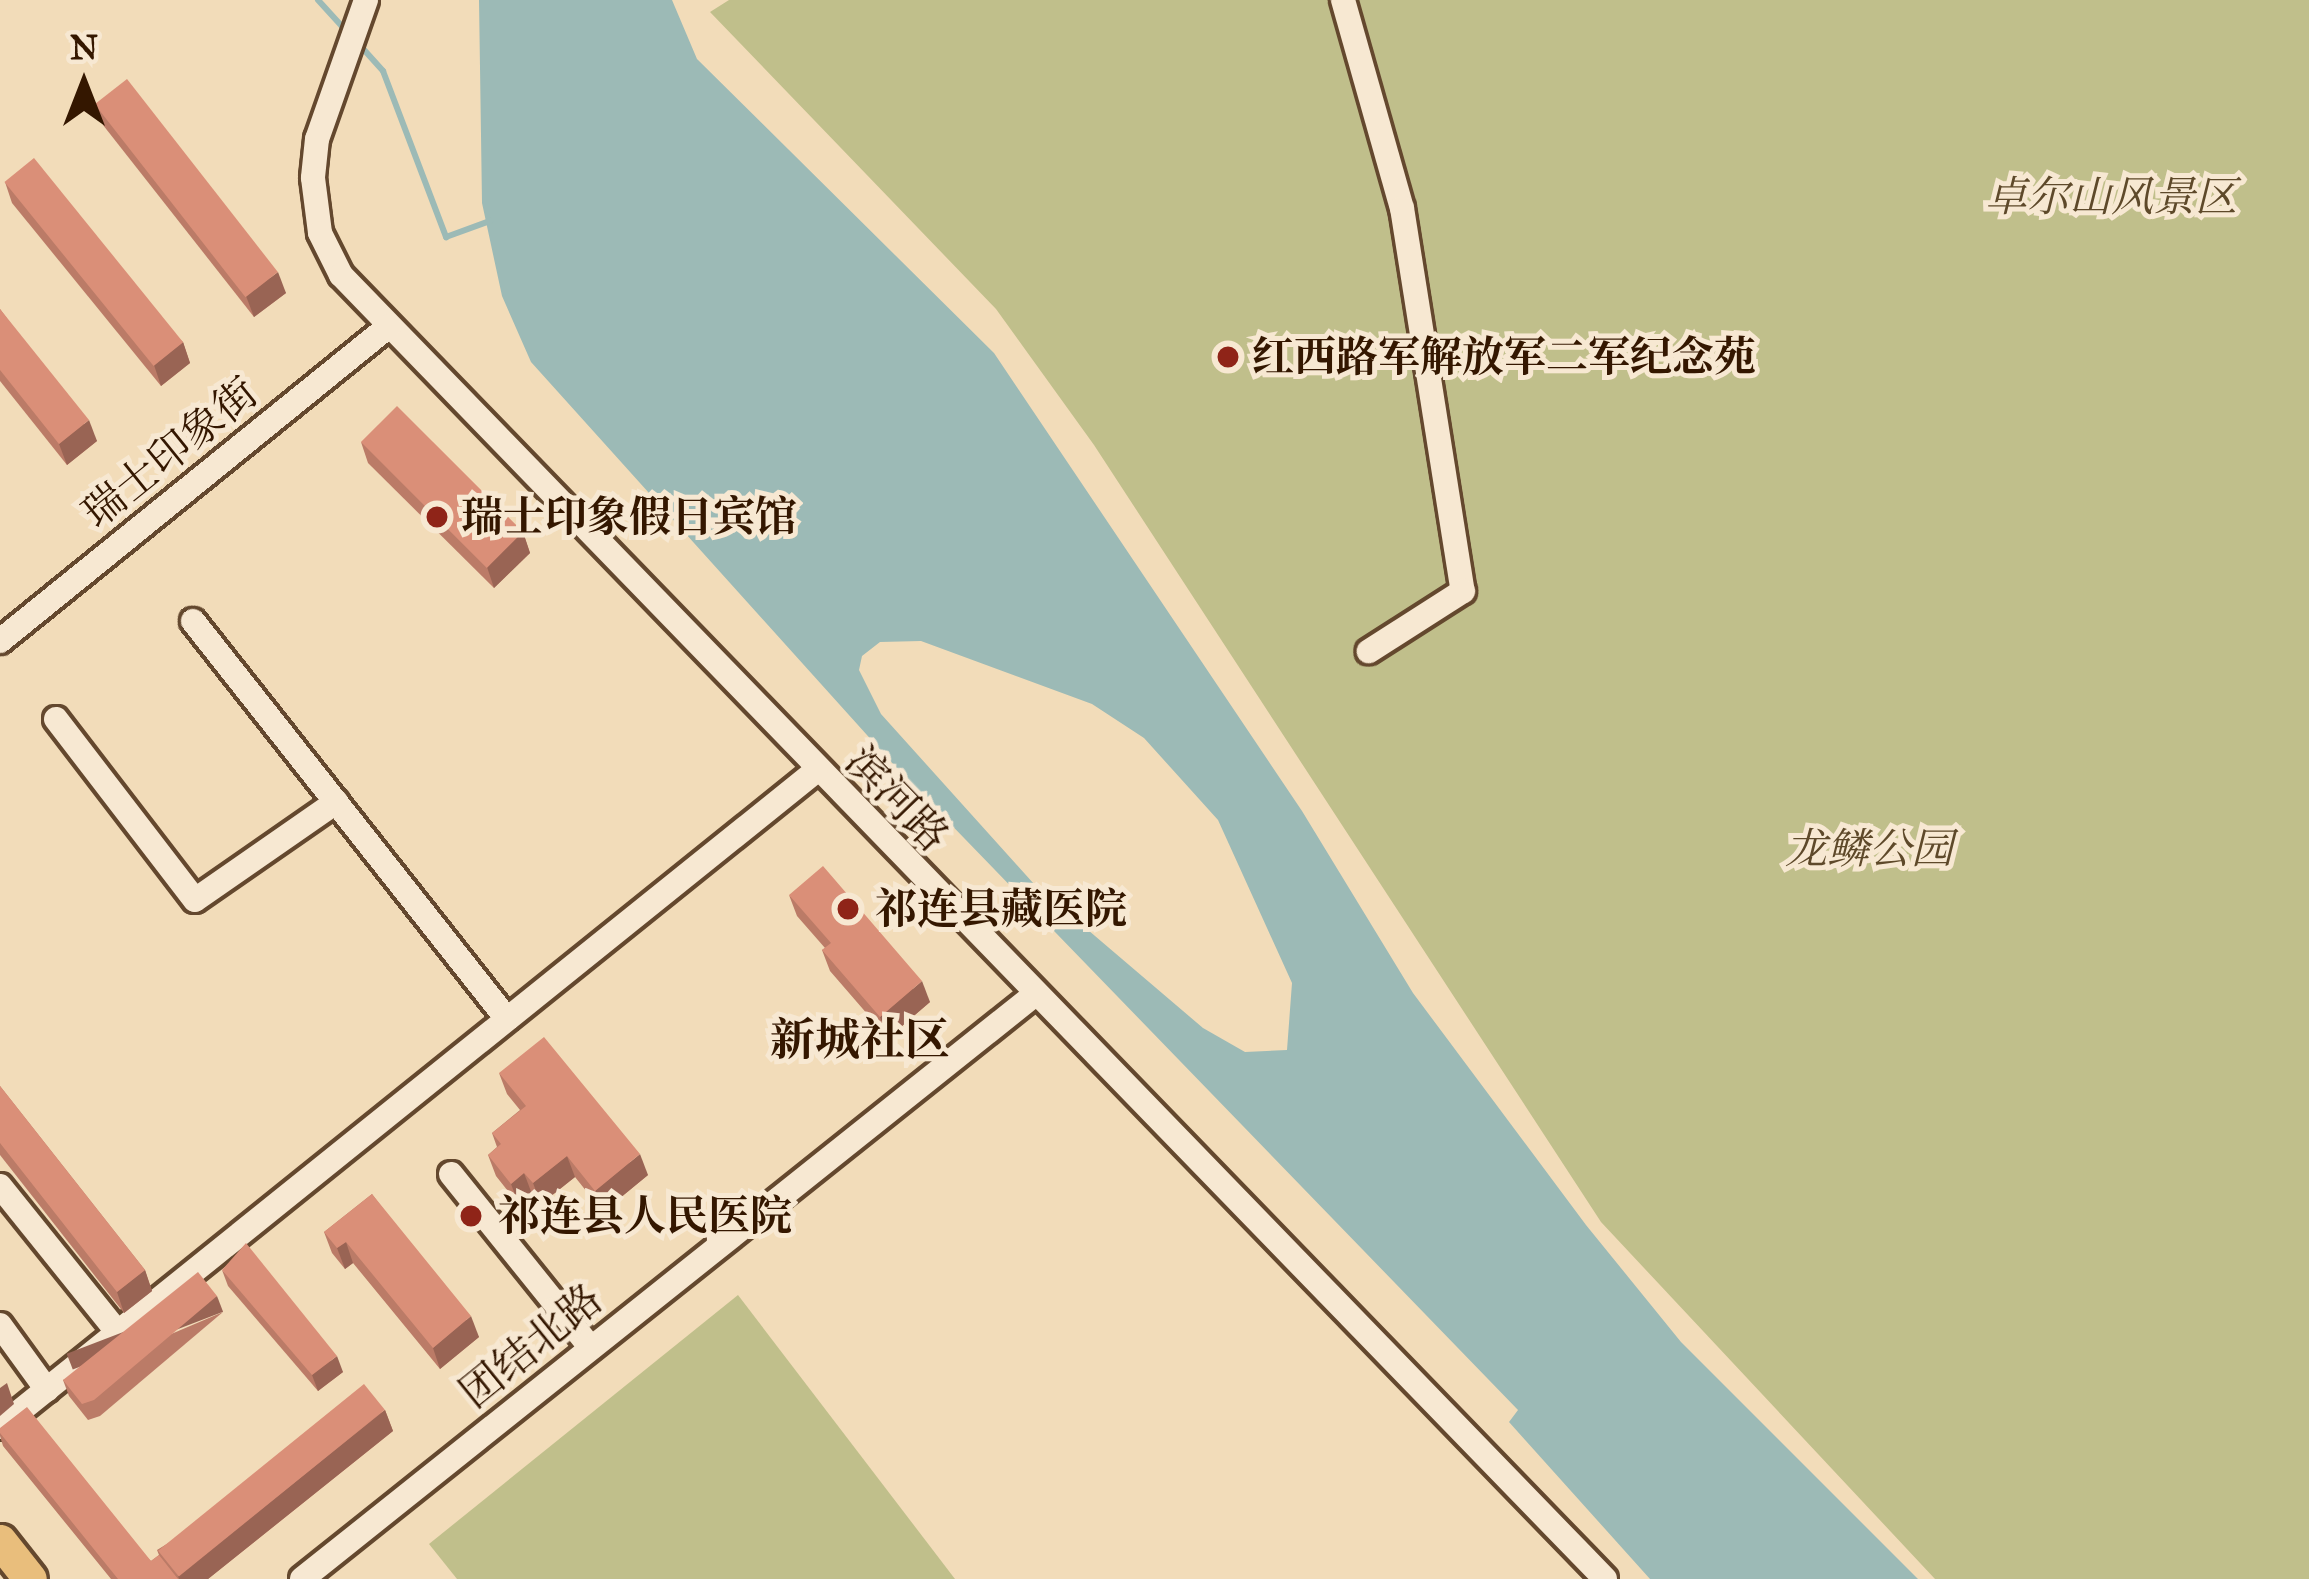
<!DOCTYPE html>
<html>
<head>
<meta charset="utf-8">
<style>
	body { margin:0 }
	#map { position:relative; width:2309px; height:1579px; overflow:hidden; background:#f2dcb9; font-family:"IM FELL Great Primer","Noto Serif SC",serif }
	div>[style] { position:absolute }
	.green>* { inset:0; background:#c0bf8b }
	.water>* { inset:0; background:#9cbab6 }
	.stream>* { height:6px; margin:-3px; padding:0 3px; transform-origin:3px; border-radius:3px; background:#9cbab6 }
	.roads { filter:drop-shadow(3px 0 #64482e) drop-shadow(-3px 0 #64482e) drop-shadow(0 3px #64482e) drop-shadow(0 -3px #64482e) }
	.minor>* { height:24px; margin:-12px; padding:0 12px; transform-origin:12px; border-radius:12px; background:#f7e8d2 }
	.major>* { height:33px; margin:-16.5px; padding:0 16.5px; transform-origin:16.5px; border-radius:16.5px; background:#e9be7c }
	.wall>* { inset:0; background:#bb7b67 }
	.shaded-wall>* { inset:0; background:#996454; transform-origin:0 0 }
	.building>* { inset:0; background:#da8f78; transform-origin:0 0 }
	.dots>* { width:33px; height:33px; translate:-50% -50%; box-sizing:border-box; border:6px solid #f7e8d2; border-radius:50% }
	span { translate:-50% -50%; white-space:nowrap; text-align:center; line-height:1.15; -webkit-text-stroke:10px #f7e8d2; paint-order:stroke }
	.park-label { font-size:42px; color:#5e492a; font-style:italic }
	.poi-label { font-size:42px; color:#341700; font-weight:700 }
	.left { translate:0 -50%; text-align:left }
	.street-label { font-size:42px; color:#341700 }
	.neighbourhood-label { font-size:45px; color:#341700; font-weight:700 }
	.north { position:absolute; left:24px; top:24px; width:120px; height:120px; -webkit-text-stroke:9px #f7e8d2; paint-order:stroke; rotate:0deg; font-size:33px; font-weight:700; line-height:48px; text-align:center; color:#341700 }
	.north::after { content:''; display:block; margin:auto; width:42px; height:54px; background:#341700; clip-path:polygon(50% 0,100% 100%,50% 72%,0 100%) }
</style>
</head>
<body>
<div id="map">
	<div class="green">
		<i style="clip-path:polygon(729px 0,2309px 0,2309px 1579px,1935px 1579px,1601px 1222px,1094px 445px,996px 309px,710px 12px)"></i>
		<i style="clip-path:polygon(738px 1295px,955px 1579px,457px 1579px,429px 1544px)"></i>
	</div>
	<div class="water">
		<i style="clip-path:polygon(evenodd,479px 0,672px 0,697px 59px,994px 353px,1302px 811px,1413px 993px,1586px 1225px,1681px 1342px,1918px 1579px,1650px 1579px,1509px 1422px,1518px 1410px,903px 775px,531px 362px,502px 296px,482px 203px,479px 0,921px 641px,1092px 704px,1144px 738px,1218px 820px,1292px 983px,1287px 1050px,1245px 1052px,1203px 1028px,1034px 884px,881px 714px,859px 670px,862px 656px,880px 642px,921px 641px)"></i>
	</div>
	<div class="stream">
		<i style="left:318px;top:0;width:45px;rotate:47.7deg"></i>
		<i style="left:357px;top:42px;width:39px;rotate:48deg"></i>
		<i style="left:383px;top:71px;width:178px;rotate:69.2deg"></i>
		<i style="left:446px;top:237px;width:47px;rotate:-20deg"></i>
	</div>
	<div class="roads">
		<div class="minor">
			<i style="left:366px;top:0;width:147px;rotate:109.4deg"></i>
			<i style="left:317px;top:139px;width:39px;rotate:96deg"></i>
			<i style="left:313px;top:178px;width:55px;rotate:82.7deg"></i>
			<i style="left:320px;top:233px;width:47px;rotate:63.4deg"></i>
			<i style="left:341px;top:275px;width:1816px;rotate:45.89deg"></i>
			<i style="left:1343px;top:0;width:216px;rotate:74.2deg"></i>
			<i style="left:1402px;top:208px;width:388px;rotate:81deg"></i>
			<i style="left:1463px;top:591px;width:112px;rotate:147.4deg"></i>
			<i style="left:193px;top:621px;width:507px;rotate:51.73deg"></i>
			<i style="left:0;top:641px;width:501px;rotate:-39deg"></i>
			<i style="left:56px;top:719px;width:228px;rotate:52.5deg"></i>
			<i style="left:195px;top:900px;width:172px;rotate:-34.8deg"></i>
			<i style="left:451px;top:1174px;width:223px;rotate:51.2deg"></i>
			<i style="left:0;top:1186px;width:189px;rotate:51.2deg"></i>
			<i style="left:0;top:1325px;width:80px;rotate:54.1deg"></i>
			<i style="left:0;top:1427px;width:1047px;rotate:-38.8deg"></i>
			<i style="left:302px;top:1579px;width:936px;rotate:-38.58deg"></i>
		</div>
		<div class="major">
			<i style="left:0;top:1541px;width:48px;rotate:51.7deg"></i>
		</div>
	</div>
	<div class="wall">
		<i style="clip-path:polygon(95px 104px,286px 293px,254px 317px,103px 125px)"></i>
		<i style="clip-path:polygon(5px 182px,183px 342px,190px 363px,161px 386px,12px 203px)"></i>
		<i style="clip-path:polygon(0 309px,97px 441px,67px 465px,0 381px)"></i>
		<i style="clip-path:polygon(361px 442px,523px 532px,530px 553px,494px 588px,368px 463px)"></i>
		<i style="clip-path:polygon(789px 895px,930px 1002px,888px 1038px,830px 971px,822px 950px,825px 948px,797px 916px)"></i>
		<i style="clip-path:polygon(499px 1073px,648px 1175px,603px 1212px,575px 1177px,541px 1204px,532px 1194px,519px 1205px,496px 1176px,488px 1155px,497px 1147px,492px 1133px,520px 1110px,507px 1094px)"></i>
		<i style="clip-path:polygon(0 1086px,145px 1270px,152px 1291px,124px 1313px,0 1155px)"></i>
		<i style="clip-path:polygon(372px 1194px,479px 1337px,440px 1369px,353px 1263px,345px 1269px,332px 1253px,324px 1232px)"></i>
		<i style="clip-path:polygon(222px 1270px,343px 1372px,318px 1391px,228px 1286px)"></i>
		<i style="clip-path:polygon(223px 1312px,100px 1416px,88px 1420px,69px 1396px,63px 1380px)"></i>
		<i style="clip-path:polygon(385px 1410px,393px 1431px,208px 1579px,111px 1579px,3px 1446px,0 1436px,0 1428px,151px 1561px,159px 1555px,157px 1550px)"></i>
	</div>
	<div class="shaded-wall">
		<i style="clip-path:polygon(278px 272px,286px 293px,254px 317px,246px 296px)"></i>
		<i style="clip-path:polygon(183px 342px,190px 363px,161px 386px,154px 365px)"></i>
		<i style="clip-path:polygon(89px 420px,97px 441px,67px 465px,59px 444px)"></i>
		<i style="clip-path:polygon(523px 532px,530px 553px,494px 588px,487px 567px)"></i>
		<i style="clip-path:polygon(922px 981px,930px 1002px,888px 1038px,880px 1017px)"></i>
		<i style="clip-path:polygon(640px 1154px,648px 1175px,603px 1212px,595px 1191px)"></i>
		<i style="clip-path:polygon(567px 1156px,575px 1177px,541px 1204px,533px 1183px)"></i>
		<i style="clip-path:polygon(524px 1173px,532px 1194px,519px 1205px,511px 1184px)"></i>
		<i style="clip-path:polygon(346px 1242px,353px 1263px,345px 1269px,337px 1248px)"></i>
		<i style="clip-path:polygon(145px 1270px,152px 1291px,124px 1313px,117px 1292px)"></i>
		<i style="left:217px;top:1296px;width:17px;height:161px;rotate:69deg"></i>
		<i style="clip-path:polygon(471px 1316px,479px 1337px,440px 1369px,433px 1348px)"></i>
		<i style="clip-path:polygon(337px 1356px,343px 1372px,318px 1391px,312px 1375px)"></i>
		<i style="clip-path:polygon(7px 1383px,14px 1404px,0 1416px,0 1388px)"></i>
		<i style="clip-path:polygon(385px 1410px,393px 1431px,208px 1579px,179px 1579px,178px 1576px)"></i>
	</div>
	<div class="building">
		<i style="left:127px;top:79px;width:245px;height:41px;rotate:52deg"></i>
		<i style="left:34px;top:158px;width:237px;height:38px;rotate:51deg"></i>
		<i style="clip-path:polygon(0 309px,89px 420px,59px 444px,0 370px)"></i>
		<i style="left:397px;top:406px;width:178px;height:51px;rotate:45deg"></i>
		<i style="clip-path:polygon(823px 866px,922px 981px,880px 1017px,822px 950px,831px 943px,789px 895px)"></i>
		<i style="clip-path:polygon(544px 1037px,640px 1154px,595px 1191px,567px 1156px,533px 1183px,524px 1173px,511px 1184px,488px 1155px,501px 1144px,492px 1133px,526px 1106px,499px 1073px)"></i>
		<i style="clip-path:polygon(0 1086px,145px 1270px,117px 1292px,0 1143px)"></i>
		<i style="clip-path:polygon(372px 1194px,471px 1316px,433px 1348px,346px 1242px,337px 1248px,324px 1232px)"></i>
		<i style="clip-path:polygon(246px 1243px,337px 1356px,312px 1375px,222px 1270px)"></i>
		<i style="clip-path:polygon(198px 1272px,217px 1296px,94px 1400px,82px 1404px,63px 1380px)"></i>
		<i style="left:364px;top:1384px;width:33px;height:265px;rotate:51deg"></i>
		<i style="clip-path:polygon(27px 1407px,151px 1561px,159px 1555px,178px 1579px,118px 1579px,0 1433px,0 1428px)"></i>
	</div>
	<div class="dots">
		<i style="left:1228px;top:357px;background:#8f2418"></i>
		<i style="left:437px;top:517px;background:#8f2418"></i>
		<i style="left:848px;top:909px;background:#8f2418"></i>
		<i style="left:471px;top:1216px;background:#8f2418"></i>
	</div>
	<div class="park-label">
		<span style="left:2111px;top:197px">卓尔山风景区</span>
		<span style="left:1869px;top:849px">龙鳞公园</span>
	</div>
	<div class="poi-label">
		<span class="left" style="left:1252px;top:357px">红西路军解放军二军纪念苑</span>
		<span class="left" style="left:461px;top:517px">瑞士印象假日宾馆</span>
		<span class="left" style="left:875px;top:909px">祁连县藏医院</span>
		<span class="left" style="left:498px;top:1216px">祁连县人民医院</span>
	</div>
	<div class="street-label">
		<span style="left:170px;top:453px;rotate:-39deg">瑞士印象街</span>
		<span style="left:897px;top:799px;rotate:46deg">滨河路</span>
		<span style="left:531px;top:1346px;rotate:-39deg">团结北路</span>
	</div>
	<div class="neighbourhood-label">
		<span style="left:860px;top:1040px">新城社区</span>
	</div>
	<div class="north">N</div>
</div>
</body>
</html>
